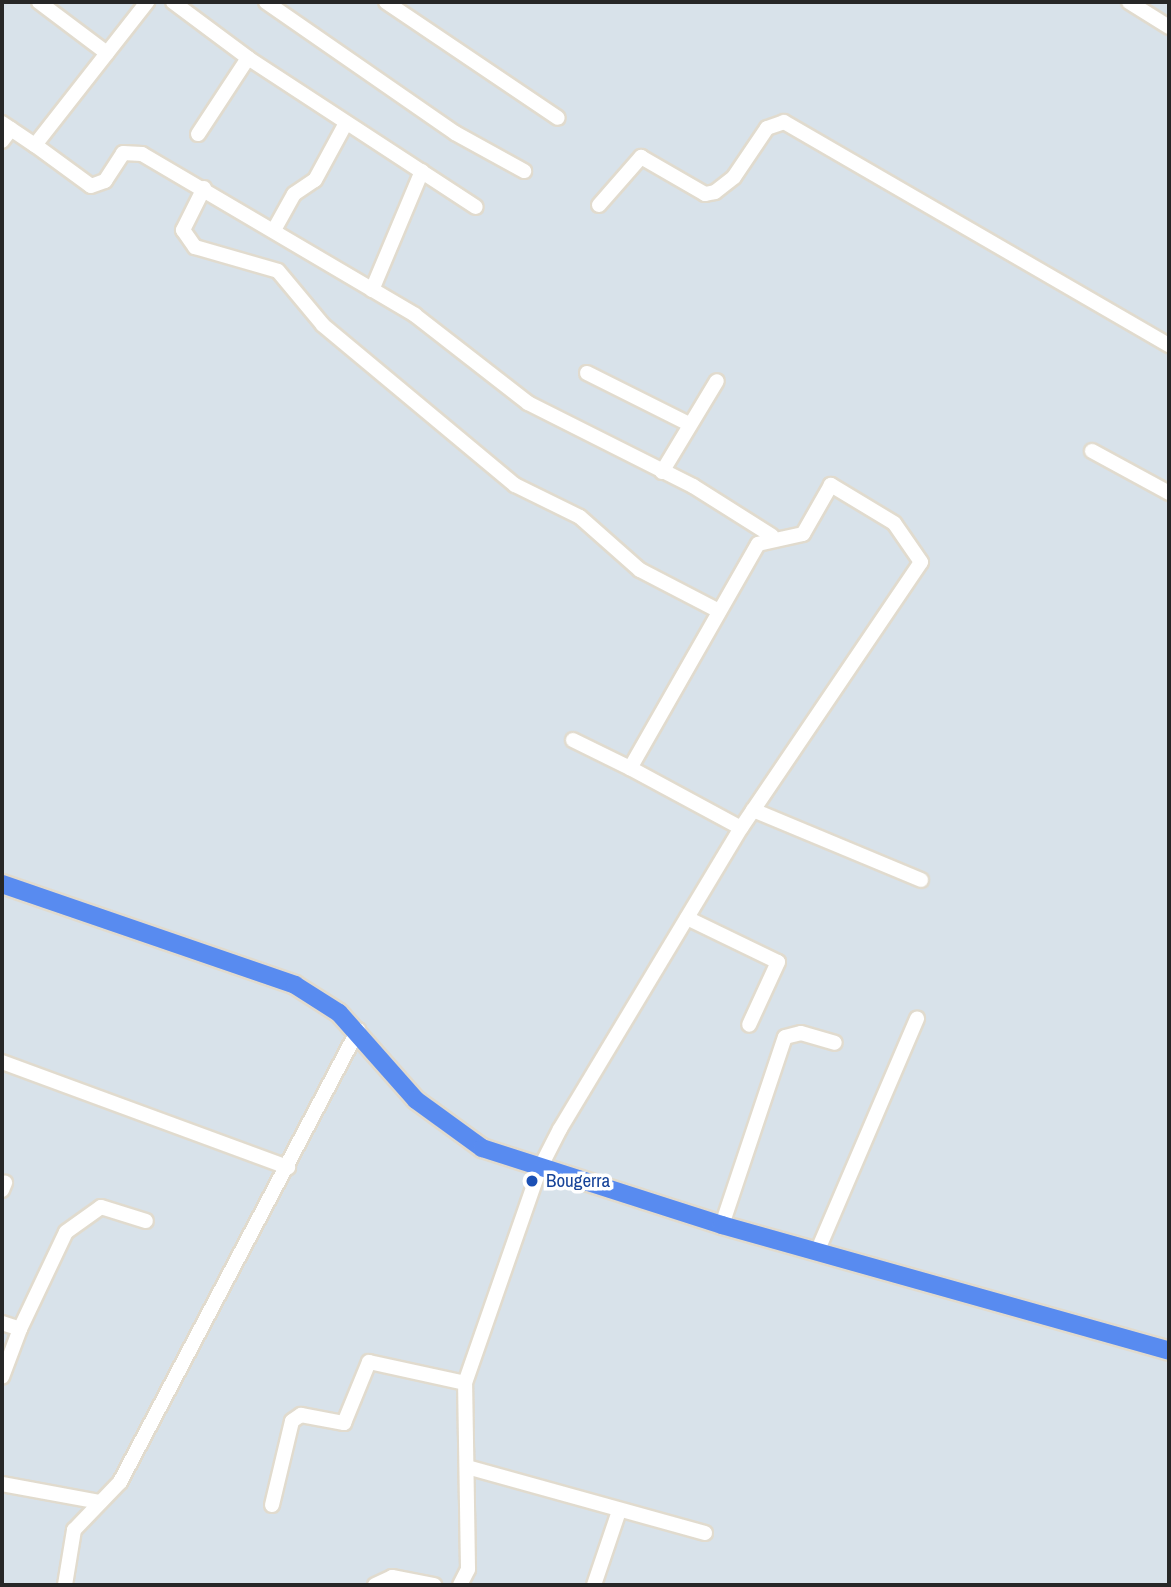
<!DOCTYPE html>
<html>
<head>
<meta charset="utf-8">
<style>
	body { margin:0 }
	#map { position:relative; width:1171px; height:1587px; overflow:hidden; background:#d8e2ea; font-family:"Archivo Narrow",sans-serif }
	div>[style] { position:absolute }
	.roads { filter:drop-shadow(2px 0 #e1dbce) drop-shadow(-2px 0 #e1dbce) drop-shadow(0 2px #e1dbce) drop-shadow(0 -2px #e1dbce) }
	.minor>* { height:14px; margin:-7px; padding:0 7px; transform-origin:7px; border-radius:7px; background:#fff }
	.major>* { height:18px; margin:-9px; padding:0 9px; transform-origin:9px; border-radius:9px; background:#588bf0 }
	.dots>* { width:19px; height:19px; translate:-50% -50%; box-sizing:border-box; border:4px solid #fff; border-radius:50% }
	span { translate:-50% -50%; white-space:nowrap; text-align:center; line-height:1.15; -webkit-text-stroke:7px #fff; paint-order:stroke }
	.transit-label { font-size:19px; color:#164399 }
	.left { translate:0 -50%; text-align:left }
	.frame { position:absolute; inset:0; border:4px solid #272727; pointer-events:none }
</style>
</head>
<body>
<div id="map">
	<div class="roads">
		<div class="minor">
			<i style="left:39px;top:2px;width:85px;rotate:36.9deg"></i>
			<i style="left:173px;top:2px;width:94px;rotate:36.7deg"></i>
			<i style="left:248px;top:58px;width:91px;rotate:123.3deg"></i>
			<i style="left:266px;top:2px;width:230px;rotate:34.7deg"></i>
			<i style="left:455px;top:133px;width:79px;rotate:28.8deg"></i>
			<i style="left:386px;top:2px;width:207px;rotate:34deg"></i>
			<i style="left:1129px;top:2px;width:47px;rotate:32deg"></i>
			<i style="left:248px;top:58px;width:272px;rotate:33.2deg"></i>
			<i style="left:2px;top:123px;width:40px;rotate:34deg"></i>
			<i style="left:35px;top:145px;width:182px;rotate:-51.9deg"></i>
			<i style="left:2px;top:141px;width:15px;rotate:-53deg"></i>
			<i style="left:35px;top:145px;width:69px;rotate:36.2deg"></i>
			<i style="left:91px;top:186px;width:15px;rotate:-20deg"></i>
			<i style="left:105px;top:181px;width:33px;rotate:-57deg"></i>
			<i style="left:123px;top:153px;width:19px;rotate:3deg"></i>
			<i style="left:142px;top:154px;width:317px;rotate:30.5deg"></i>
			<i style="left:415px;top:315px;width:143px;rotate:37.9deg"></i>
			<i style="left:528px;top:403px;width:185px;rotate:26.7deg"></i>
			<i style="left:693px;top:486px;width:93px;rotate:32.3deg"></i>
			<i style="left:204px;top:188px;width:47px;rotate:116.6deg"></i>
			<i style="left:183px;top:230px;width:21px;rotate:55deg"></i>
			<i style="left:195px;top:247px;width:86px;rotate:16.1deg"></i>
			<i style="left:278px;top:271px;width:70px;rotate:50.2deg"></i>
			<i style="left:323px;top:325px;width:250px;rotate:39.8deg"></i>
			<i style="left:515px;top:485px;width:72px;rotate:26.2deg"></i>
			<i style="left:580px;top:517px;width:80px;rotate:41.5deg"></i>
			<i style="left:640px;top:570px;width:89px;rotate:27.4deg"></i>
			<i style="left:599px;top:205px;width:64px;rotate:-48.8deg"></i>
			<i style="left:641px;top:157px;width:74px;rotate:30deg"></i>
			<i style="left:705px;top:194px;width:10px;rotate:-11deg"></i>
			<i style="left:715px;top:192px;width:24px;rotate:-38deg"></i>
			<i style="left:734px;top:177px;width:59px;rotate:-56deg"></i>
			<i style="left:767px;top:128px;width:18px;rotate:-19deg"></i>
			<i style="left:784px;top:122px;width:445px;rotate:30.1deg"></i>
			<i style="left:274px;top:230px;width:41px;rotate:-60.9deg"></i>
			<i style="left:294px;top:194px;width:25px;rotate:-34deg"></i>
			<i style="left:315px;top:180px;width:65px;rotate:-61.5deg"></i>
			<i style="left:372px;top:290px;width:129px;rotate:-67.2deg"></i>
			<i style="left:587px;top:373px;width:114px;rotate:26.6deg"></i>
			<i style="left:1092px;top:451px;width:88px;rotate:28.6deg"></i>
			<i style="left:662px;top:472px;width:106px;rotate:-58.9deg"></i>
			<i style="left:573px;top:740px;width:64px;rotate:26.2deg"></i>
			<i style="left:753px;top:810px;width:182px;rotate:22.6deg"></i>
			<i style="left:687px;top:918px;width:101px;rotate:25.8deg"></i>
			<i style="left:778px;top:962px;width:69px;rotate:114.7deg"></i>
			<i style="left:2px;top:1062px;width:305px;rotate:20.2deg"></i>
			<i style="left:2px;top:1190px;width:8px;rotate:-67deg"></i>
			<i style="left:722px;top:1225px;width:198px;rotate:-71.5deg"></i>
			<i style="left:785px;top:1037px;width:16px;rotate:-14deg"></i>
			<i style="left:801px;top:1033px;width:35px;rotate:16deg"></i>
			<i style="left:817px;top:1252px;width:254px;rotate:-66.8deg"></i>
			<i style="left:2px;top:1323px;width:19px;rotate:18deg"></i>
			<i style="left:20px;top:1329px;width:51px;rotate:110.6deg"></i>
			<i style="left:20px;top:1329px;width:107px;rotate:-64.6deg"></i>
			<i style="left:66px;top:1232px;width:43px;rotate:-35.5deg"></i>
			<i style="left:101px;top:1207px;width:47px;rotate:17.3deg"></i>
			<i style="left:467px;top:1467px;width:247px;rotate:15.5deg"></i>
			<i style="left:2px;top:1484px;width:100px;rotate:10.4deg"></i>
			<i style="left:272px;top:1505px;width:86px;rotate:-76.6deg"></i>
			<i style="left:292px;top:1421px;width:11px;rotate:-34deg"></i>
			<i style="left:301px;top:1415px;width:44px;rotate:10.5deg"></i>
			<i style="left:344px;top:1423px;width:66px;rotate:-67.7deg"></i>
			<i style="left:369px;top:1362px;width:98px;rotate:12.3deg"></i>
			<i style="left:465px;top:1383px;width:225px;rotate:-70.8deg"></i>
			<i style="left:539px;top:1170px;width:46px;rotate:-62.9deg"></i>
			<i style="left:560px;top:1129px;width:351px;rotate:-59deg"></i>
			<i style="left:741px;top:828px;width:321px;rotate:-55.9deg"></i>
			<i style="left:921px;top:562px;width:47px;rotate:-124.7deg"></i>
			<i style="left:894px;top:523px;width:74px;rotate:-148.9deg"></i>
			<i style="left:831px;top:485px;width:56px;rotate:119.7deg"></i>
			<i style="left:803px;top:534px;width:46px;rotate:167.5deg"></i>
			<i style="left:758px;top:544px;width:258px;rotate:119.7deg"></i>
			<i style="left:630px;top:768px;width:126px;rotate:28.4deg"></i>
			<i style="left:65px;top:1585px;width:56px;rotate:-80.7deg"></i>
			<i style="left:74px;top:1530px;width:66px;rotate:-46.2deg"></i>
			<i style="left:120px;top:1482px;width:511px;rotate:-62.23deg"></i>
			<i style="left:375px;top:1585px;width:19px;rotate:-25deg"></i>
			<i style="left:392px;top:1577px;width:43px;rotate:10.8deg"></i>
			<i style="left:460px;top:1585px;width:18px;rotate:-63deg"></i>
			<i style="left:468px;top:1569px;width:186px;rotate:-90.9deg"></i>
			<i style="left:594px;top:1585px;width:78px;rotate:-71.3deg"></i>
		</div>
		<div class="major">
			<i style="left:2px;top:884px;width:310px;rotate:19deg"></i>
			<i style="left:295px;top:985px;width:52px;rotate:32.5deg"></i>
			<i style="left:339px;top:1013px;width:116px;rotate:48.5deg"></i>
			<i style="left:416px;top:1100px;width:82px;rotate:36deg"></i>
			<i style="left:482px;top:1148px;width:252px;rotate:17.8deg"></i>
			<i style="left:722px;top:1225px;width:464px;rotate:15.7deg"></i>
		</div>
	</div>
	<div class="dots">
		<i style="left:532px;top:1181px;background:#1a4fb4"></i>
	</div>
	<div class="transit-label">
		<span class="left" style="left:546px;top:1181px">Bougerra</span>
	</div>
	<div class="frame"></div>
</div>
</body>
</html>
